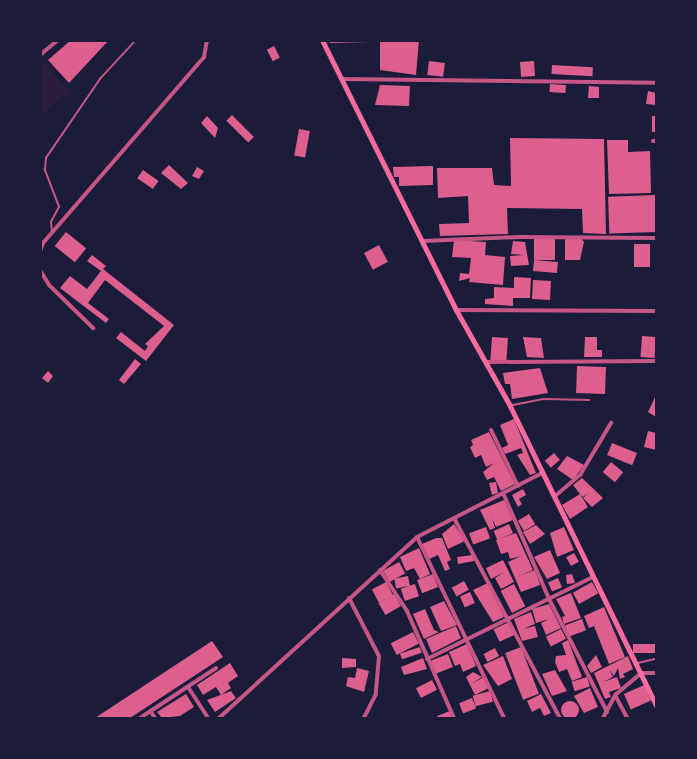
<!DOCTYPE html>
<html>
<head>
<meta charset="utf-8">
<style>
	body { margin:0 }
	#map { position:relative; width:697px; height:759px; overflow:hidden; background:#1b1b3a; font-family:"Roboto Condensed",sans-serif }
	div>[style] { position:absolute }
	.green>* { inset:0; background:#2a1e3b }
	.building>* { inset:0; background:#dd5f8e; transform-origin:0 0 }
	.round { border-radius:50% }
	.service>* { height:1.5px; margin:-0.75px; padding:0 0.75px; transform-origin:0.75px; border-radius:0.75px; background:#c65784 }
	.minor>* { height:4px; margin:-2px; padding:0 2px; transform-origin:2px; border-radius:2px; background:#c65784 }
	.secondary>* { height:5px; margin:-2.5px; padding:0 2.5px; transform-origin:2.5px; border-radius:2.5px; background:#ff6b9d }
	span { translate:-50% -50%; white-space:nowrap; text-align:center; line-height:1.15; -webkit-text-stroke:5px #1b1b3a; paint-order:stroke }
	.frame { position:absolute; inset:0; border:42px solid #1b1b3a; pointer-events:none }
</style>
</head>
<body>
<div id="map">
	<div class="green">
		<i style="clip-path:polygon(45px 63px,69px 91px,41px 115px,41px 67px)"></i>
	</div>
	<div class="building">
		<i style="clip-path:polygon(71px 40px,109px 40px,69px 83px,48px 60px)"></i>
		<i style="clip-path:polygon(330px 40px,370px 40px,370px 42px,330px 43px)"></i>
		<i style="clip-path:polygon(380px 40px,419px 40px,416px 75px,380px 70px)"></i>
		<i style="left:274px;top:46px;width:13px;height:8px;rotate:63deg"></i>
		<i style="left:429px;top:61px;width:16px;height:14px;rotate:7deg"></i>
		<i style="left:534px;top:61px;width:15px;height:14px;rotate:86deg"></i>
		<i style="left:552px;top:65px;width:41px;height:9px;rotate:3deg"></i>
		<i style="left:550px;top:84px;width:16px;height:8px;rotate:4deg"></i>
		<i style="clip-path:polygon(380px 85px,410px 86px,409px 106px,375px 105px)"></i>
		<i style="clip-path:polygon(589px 86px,599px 87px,599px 98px,588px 98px)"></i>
		<i style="clip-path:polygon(648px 91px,656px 93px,656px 105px,646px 104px)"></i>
		<i style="left:232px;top:115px;width:31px;height:8px;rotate:45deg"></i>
		<i style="clip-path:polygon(207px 116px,218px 128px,215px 138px,201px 123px)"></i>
		<i style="left:652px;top:116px;width:4px;height:16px"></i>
		<i style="left:299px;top:129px;width:11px;height:27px;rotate:10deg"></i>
		<i style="clip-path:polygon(510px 138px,604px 139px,606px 234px,583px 233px,582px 209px,507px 208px,508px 234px,440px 236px,439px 224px,469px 223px,468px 196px,438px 198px,437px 168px,492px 168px,494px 185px,511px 186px)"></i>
		<i style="clip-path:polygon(607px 140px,628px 140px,628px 152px,650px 151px,651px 193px,609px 194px)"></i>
		<i style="clip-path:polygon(169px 165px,188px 183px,181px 189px,161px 173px)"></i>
		<i style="clip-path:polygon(433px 166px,433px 185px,399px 186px,399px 177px,394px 177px,393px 167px)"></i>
		<i style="clip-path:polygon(197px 167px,204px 171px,199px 179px,192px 176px)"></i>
		<i style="left:143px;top:170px;width:19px;height:10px;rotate:35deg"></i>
		<i style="left:655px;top:195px;width:37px;height:47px;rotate:88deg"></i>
		<i style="left:66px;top:232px;width:26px;height:18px;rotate:39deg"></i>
		<i style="left:534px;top:237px;width:21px;height:23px"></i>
		<i style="clip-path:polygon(565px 237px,580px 237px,584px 242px,580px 260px,565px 260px)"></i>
		<i style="clip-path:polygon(454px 240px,486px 242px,485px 255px,505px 257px,503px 285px,469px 282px,470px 278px,459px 281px,460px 273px,469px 274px,471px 258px,452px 257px)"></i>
		<i style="clip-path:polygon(513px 241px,525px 242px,529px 265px,511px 266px,510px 256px,524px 255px,511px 254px)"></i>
		<i style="left:634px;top:244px;width:16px;height:23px"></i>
		<i style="left:379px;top:245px;width:19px;height:17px;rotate:62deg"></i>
		<i style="clip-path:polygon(92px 255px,106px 266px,103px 269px,174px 325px,146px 361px,116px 338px,121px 332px,145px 351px,148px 346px,145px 344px,164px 326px,105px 280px,88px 303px,109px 319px,106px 323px,60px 288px,70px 276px,87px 289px,101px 271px,87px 261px)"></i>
		<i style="left:534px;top:260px;width:24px;height:11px;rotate:5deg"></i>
		<i style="clip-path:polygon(514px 277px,531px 278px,530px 298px,513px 298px,513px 306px,485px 304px,485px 299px,494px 298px,494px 287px,514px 288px)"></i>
		<i style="left:533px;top:280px;width:18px;height:19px;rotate:3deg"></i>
		<i style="left:642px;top:336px;width:14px;height:21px;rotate:4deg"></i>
		<i style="left:492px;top:337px;width:16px;height:23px;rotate:4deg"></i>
		<i style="clip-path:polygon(523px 337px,541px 338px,544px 358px,527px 357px)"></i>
		<i style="clip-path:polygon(585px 337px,597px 337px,597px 350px,602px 350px,602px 357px,584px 357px)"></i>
		<i style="clip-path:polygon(135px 359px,141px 364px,124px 384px,119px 380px)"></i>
		<i style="left:577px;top:366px;width:29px;height:27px;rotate:2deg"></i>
		<i style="clip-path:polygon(540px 368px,548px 393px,512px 399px,510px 384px,505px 384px,503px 373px)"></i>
		<i style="clip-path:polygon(48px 371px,53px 376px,48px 383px,42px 378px)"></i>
		<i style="clip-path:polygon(656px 395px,656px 417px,648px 412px)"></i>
		<i style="clip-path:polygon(514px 419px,536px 473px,530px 475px,517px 455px,523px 453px,521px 448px,505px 454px,502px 448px,508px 445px,500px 425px)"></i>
		<i style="clip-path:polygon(648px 431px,656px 433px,656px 450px,644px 447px)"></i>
		<i style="clip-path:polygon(489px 432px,515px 484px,501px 491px,494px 477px,487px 480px,483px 472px,494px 463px,486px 467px,481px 455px,475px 458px,470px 447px,473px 445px,471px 440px)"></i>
		<i style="left:612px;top:443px;width:27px;height:13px;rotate:22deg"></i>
		<i style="left:554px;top:453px;width:9px;height:12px;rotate:49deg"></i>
		<i style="clip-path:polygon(567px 456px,584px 465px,573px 480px,557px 469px)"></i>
		<i style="left:611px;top:462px;width:16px;height:13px;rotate:40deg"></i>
		<i style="clip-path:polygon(582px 478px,603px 498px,592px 507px,583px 498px,588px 493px,583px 497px,580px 494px,588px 507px,570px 519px,562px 505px,580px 494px,573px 485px)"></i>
		<i style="clip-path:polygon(496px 482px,498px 493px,492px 495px,489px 483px)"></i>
		<i style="clip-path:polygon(523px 489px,526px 495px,519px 499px,522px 504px,518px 507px,512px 495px)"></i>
		<i style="clip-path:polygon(504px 500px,513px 520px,496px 527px,492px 518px,495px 528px,490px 530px,480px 510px)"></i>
		<i style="left:529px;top:514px;width:12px;height:13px;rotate:59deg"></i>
		<i style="clip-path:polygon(454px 524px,465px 541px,448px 549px,442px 534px)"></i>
		<i style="left:509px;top:524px;width:10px;height:17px;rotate:66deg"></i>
		<i style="clip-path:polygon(536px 525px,545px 534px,530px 544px,523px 532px)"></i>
		<i style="left:486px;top:527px;width:12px;height:18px;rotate:70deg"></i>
		<i style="clip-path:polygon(564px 527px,574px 550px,557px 557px,550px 533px)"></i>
		<i style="clip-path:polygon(516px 533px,533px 570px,519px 576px,535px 570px,540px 585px,521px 592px,508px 562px,521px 556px,510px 559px,508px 552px,501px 554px,496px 540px)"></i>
		<i style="clip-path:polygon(436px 538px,442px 538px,451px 560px,447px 562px,450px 569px,445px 571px,438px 555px,429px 559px,422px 544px)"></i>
		<i style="clip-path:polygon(419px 548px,430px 574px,420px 579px,414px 568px,406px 571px,400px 557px)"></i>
		<i style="clip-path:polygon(550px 550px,560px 573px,547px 579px,534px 557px)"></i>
		<i style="left:574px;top:553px;width:10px;height:9px;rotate:61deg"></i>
		<i style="clip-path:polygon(473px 555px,474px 561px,458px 564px,457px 557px)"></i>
		<i style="clip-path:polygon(503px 560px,514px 582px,501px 589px,495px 578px,504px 572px,491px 579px,486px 568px)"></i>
		<i style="left:399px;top:562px;width:13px;height:18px;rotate:61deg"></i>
		<i style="left:433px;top:574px;width:14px;height:17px;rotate:69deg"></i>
		<i style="clip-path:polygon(572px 574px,575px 583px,567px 584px,566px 575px)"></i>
		<i style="left:408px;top:576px;width:10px;height:14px;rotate:79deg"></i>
		<i style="left:558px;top:578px;width:10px;height:11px;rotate:66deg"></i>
		<i style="left:464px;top:581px;width:10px;height:14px;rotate:61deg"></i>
		<i style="left:386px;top:582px;width:15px;height:16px;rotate:62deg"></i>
		<i style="left:592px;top:582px;width:13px;height:22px;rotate:61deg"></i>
		<i style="clip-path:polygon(488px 583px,504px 617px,493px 622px,473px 590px)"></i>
		<i style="left:415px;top:584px;width:13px;height:15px;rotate:72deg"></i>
		<i style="left:514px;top:584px;width:25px;height:15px;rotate:63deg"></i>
		<i style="left:470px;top:592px;width:12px;height:11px;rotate:66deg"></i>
		<i style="clip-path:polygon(571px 593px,581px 618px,564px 624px,562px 617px,565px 616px,556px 599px)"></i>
		<i style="left:394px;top:594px;width:14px;height:18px;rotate:60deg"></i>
		<i style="clip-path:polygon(444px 601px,457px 625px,441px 631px,430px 607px)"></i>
		<i style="clip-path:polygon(549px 604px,561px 628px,546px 635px,541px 623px,549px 619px,536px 623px,532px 609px)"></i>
		<i style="clip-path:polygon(604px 607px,625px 657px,609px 664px,594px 626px,589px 628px,584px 616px)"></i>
		<i style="clip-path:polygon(425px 609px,434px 630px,439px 632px,424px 639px,413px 614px)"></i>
		<i style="clip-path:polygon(531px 612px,535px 624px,523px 629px,535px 626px,538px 637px,522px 641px,514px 619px)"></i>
		<i style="left:582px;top:619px;width:12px;height:18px;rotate:70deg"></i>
		<i style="left:509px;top:622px;width:14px;height:17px;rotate:65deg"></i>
		<i style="clip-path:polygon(456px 626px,461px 638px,432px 653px,426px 639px)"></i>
		<i style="left:561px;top:629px;width:11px;height:17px;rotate:63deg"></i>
		<i style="left:413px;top:632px;width:13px;height:25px;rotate:63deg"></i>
		<i style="clip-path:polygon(568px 640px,582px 677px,572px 681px,567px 669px,559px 672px,555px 662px,556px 656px,566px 655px,562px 643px)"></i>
		<i style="clip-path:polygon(212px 641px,223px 657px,130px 718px,95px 718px)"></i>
		<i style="clip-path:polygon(467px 644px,476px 666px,463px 672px,460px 664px,455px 666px,449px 652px)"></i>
		<i style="left:656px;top:644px;width:9px;height:23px;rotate:90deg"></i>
		<i style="left:420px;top:647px;width:6px;height:21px;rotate:72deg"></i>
		<i style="left:521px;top:647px;width:50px;height:17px;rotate:69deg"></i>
		<i style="left:495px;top:648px;width:9px;height:13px;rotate:63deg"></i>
		<i style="left:448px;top:654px;width:14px;height:20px;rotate:69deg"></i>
		<i style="clip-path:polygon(596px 655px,602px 667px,591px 673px,587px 666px)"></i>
		<i style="clip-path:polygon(503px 656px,512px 679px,498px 686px,483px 665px)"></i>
		<i style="clip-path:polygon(628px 656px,633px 669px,623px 674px,625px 677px,620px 679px,618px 668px,614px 676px,609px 669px,613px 677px,603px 682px,617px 677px,621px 688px,609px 692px,611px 697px,605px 699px,594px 673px)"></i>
		<i style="clip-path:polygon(342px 658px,356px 659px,356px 667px,342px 668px)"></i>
		<i style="clip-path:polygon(423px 658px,427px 669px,404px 675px,401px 667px)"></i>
		<i style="clip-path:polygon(230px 663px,238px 676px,228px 683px,231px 688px,221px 695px,216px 687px,203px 695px,197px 685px)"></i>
		<i style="clip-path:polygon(357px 668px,369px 671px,364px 692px,346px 686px,348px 677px,355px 678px)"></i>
		<i style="clip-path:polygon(555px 670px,567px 691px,552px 696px,542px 674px)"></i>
		<i style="clip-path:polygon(473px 672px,482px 677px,471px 684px,484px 677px,489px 688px,475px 695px,466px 677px)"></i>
		<i style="left:587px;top:677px;width:10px;height:16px;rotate:73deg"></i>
		<i style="left:432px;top:680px;width:11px;height:18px;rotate:63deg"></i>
		<i style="left:644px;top:685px;width:17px;height:22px;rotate:66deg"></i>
		<i style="clip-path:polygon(590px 688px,598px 707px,584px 713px,574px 696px)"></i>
		<i style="clip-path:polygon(231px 691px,236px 698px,215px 712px,207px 700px)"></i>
		<i style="left:490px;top:691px;width:11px;height:18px;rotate:75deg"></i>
		<i style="clip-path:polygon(186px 694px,194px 707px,180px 716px,162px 718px,157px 712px)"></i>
		<i style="clip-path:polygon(541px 694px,551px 713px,544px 716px,540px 708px,532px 712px,527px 701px)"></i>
		<i style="left:472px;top:698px;width:11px;height:14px;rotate:68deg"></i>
		<i class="round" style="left:561px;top:701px;width:18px;height:18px"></i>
		<i style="clip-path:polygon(450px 711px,453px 718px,438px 718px,437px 716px)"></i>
	</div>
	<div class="service">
		<i style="left:52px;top:232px;width:10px;rotate:-96deg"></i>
		<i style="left:51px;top:222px;width:17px;rotate:-62deg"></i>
		<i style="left:59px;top:207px;width:40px;rotate:-111deg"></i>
		<i style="left:45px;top:170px;width:12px;rotate:-85deg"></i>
		<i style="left:46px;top:158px;width:96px;rotate:-55.6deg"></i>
		<i style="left:100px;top:79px;width:53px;rotate:-47.3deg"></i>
		<i style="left:513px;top:405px;width:32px;rotate:-11deg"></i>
		<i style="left:544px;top:399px;width:45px;rotate:1.3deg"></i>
		<i style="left:638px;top:663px;width:18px;rotate:-13deg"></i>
	</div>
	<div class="minor">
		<i style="left:40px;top:55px;width:23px;rotate:-40deg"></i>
		<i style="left:342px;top:79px;width:314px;rotate:0.7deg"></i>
		<i style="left:653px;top:141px;width:3px"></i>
		<i style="left:423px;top:241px;width:97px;rotate:-2.4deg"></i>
		<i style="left:520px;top:237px;width:136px;rotate:0.4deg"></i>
		<i style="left:40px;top:251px;width:9px;rotate:-69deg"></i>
		<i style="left:43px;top:243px;width:246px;rotate:-49.1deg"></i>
		<i style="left:204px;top:57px;width:17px;rotate:-80deg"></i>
		<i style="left:40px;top:270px;width:17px;rotate:59deg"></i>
		<i style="left:49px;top:285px;width:62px;rotate:44.3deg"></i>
		<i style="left:456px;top:310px;width:200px;rotate:0.3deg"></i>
		<i style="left:486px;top:362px;width:170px;rotate:-0.3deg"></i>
		<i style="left:491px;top:430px;width:62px;rotate:64.3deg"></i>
		<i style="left:503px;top:493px;width:116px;rotate:66.5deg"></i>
		<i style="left:549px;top:599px;width:127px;rotate:62.8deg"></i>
		<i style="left:555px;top:496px;width:33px;rotate:-40deg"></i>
		<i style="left:580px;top:475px;width:61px;rotate:-59.2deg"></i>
		<i style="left:454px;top:518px;width:226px;rotate:62.1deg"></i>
		<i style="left:417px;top:537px;width:201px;rotate:64.3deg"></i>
		<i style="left:380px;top:570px;width:49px;rotate:56.6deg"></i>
		<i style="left:407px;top:611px;width:117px;rotate:66.3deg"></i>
		<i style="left:349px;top:598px;width:65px;rotate:62.7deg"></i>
		<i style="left:379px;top:656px;width:38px;rotate:95deg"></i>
		<i style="left:376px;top:694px;width:27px;rotate:117deg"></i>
		<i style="left:427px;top:659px;width:185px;rotate:-26.3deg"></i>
		<i style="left:188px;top:687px;width:37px;rotate:57deg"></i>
		<i style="left:615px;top:695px;width:26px;rotate:62deg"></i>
		<i style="left:151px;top:712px;width:7px;rotate:56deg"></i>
		<i style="left:140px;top:718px;width:91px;rotate:-33.3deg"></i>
		<i style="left:219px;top:718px;width:268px;rotate:-42.4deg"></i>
		<i style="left:417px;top:537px;width:140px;rotate:-27.1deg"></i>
		<i style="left:603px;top:718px;width:26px;rotate:-62deg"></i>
		<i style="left:615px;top:695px;width:34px;rotate:-40deg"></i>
		<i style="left:641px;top:673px;width:15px"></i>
	</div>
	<div class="secondary">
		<i style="left:322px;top:40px;width:301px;rotate:63.6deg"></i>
		<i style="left:456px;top:310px;width:110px;rotate:60.6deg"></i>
		<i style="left:510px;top:406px;width:334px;rotate:64deg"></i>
	</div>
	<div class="frame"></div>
</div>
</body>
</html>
